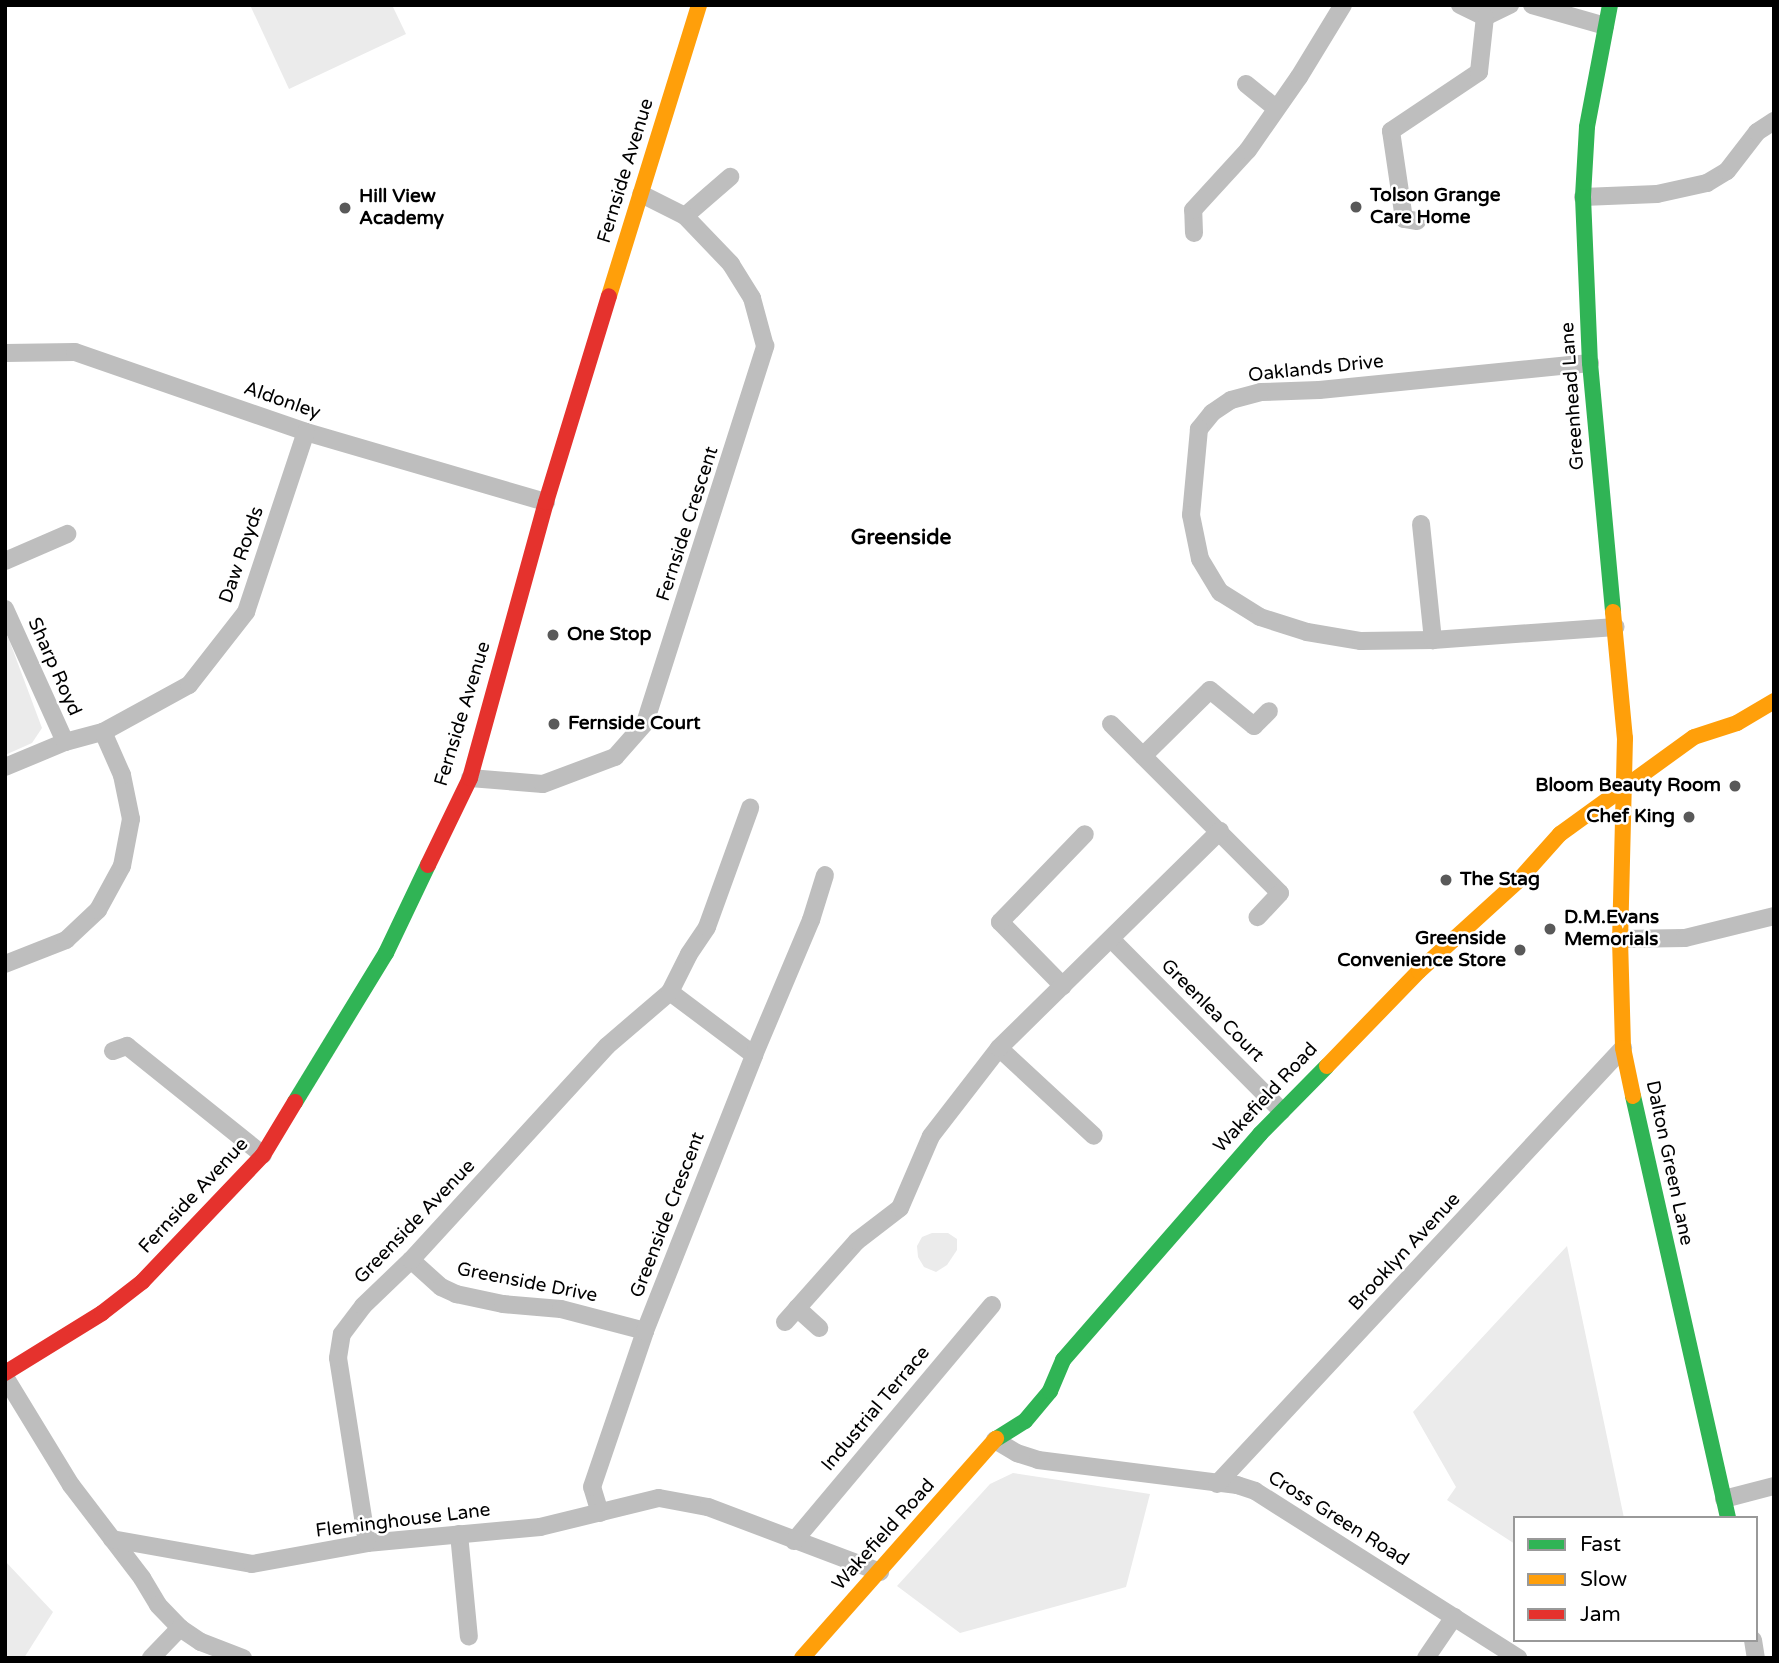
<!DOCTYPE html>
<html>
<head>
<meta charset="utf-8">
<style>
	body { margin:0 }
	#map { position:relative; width:1779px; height:1663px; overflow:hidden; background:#fff; font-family:"Varela Round",sans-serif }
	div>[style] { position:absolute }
	.green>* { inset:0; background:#ebebeb }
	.street>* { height:18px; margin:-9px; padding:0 9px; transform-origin:9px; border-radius:9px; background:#bebebe }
	.fast>* { height:16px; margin:-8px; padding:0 8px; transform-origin:8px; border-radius:8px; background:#30b455 }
	.slow>* { height:16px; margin:-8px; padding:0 8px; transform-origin:8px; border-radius:8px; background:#ff9f0a }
	.jam>* { height:16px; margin:-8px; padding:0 8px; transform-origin:8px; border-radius:8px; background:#e5322d }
	.dots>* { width:19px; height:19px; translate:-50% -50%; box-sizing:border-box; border:4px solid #fff; border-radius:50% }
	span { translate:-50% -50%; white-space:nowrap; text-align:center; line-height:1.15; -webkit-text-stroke:5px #fff; paint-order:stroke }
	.street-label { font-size:19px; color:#000 }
	.poi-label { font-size:19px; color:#000; font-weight:700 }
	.left { translate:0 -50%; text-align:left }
	.right { translate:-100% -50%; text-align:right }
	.neighbourhood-label { font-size:21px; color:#000; font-weight:700 }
	.frame { position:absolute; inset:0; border:7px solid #000; pointer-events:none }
	.legend { position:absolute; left:1513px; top:1516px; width:245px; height:126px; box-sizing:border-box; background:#fff; border:2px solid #999; margin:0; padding:9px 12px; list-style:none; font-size:21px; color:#000 }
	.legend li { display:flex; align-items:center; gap:14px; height:35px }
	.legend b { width:35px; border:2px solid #999 }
</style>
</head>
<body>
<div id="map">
	<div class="green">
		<i style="clip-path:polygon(250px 5px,392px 5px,406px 34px,289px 89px)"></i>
		<i style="clip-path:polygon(8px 637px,42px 728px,32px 743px,5px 755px,5px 638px)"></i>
		<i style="clip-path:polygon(932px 1233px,948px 1233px,957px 1239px,957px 1250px,947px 1265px,936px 1272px,924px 1267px,918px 1257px,917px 1246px,922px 1237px)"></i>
		<i style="clip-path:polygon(1567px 1246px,1624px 1518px,1515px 1518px,1515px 1544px,1447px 1500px,1456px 1487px,1413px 1412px)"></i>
		<i style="clip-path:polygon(1013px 1473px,1150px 1494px,1126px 1587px,960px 1633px,897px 1586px,990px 1484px)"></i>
		<i style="clip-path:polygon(5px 1561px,53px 1612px,24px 1658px,5px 1658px)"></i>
	</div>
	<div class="street">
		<i style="left:1460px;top:5px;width:28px;rotate:26deg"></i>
		<i style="left:1485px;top:17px;width:28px;rotate:-26deg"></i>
		<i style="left:1532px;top:5px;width:76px;rotate:16deg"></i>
		<i style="left:1246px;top:84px;width:38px;rotate:39deg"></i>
		<i style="left:1583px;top:197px;width:74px;rotate:-2.3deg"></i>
		<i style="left:1657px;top:194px;width:51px;rotate:-12.4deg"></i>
		<i style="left:1707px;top:183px;width:23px;rotate:-31deg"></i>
		<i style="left:1727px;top:171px;width:49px;rotate:-52.4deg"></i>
		<i style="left:1757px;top:132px;width:20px;rotate:-33deg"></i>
		<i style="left:685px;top:216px;width:60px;rotate:-40.9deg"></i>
		<i style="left:1417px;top:221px;width:13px;rotate:-171deg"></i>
		<i style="left:1404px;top:219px;width:89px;rotate:-98.4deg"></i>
		<i style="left:1391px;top:131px;width:106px;rotate:-33.8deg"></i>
		<i style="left:1479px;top:72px;width:55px;rotate:-83.8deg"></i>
		<i style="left:1194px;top:233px;width:23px;rotate:-92deg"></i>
		<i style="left:1193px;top:210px;width:81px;rotate:-47.5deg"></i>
		<i style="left:1248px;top:150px;width:89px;rotate:-55.1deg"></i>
		<i style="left:1299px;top:77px;width:84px;rotate:-58.6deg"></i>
		<i style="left:5px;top:353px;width:70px;rotate:-0.8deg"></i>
		<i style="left:75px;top:352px;width:244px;rotate:19.1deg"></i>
		<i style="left:306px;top:432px;width:250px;rotate:16.3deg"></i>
		<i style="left:1590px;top:363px;width:272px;rotate:174.3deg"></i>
		<i style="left:1319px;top:390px;width:58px;rotate:178deg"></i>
		<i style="left:1261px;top:392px;width:31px;rotate:165deg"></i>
		<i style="left:1231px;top:400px;width:23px;rotate:146deg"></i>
		<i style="left:1212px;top:413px;width:21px;rotate:129deg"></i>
		<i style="left:1199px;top:429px;width:86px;rotate:95.3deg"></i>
		<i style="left:1191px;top:515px;width:45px;rotate:78.4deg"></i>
		<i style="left:1200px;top:559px;width:39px;rotate:59deg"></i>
		<i style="left:1220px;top:592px;width:47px;rotate:32deg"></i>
		<i style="left:1260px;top:617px;width:49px;rotate:17.7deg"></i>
		<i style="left:1307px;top:632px;width:55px;rotate:9.5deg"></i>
		<i style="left:1361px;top:641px;width:72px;rotate:-0.8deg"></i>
		<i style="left:1433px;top:640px;width:183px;rotate:-4.1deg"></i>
		<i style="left:1421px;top:524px;width:117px;rotate:84.1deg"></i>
		<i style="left:5px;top:561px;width:68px;rotate:-23.5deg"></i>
		<i style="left:5px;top:609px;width:146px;rotate:65.7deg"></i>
		<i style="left:1111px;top:724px;width:239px;rotate:45deg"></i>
		<i style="left:1280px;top:893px;width:33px;rotate:133deg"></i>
		<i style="left:1143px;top:756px;width:94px;rotate:-44.6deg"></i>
		<i style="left:1210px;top:690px;width:57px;rotate:39.3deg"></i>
		<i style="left:1254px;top:726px;width:21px;rotate:-45deg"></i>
		<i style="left:5px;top:767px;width:65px;rotate:-22.6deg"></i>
		<i style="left:65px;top:742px;width:39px;rotate:-15deg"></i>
		<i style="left:103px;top:732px;width:98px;rotate:-28.7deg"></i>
		<i style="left:189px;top:685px;width:93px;rotate:-52deg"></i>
		<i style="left:246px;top:612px;width:190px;rotate:-71.6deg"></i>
		<i style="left:470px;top:778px;width:73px;rotate:4.7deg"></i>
		<i style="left:543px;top:784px;width:77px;rotate:-20.6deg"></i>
		<i style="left:615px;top:757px;width:45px;rotate:-48.6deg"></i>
		<i style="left:645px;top:723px;width:396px;rotate:-72.3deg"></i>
		<i style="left:765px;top:346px;width:50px;rotate:-105.2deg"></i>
		<i style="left:752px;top:298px;width:40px;rotate:-122deg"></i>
		<i style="left:731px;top:264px;width:66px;rotate:-133.8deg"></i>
		<i style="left:685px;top:216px;width:49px;rotate:-153.4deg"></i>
		<i style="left:1620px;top:939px;width:65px;rotate:-0.9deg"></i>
		<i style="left:1685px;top:938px;width:92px;rotate:-13.9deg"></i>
		<i style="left:1112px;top:940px;width:241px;rotate:45.2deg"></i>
		<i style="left:5px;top:964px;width:66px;rotate:-21.5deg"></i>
		<i style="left:66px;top:940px;width:44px;rotate:-43.2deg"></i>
		<i style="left:98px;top:910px;width:50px;rotate:-61.4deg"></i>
		<i style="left:122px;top:866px;width:48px;rotate:-79.2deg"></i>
		<i style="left:131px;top:819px;width:45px;rotate:-101.6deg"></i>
		<i style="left:122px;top:775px;width:47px;rotate:-113.8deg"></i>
		<i style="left:1063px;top:986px;width:90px;rotate:-134.5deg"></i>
		<i style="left:1000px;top:922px;width:122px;rotate:-46deg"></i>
		<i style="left:670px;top:992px;width:105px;rotate:36.9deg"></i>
		<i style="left:999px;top:1048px;width:129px;rotate:42.8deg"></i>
		<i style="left:113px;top:1051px;width:15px;rotate:-20deg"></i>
		<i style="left:127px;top:1046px;width:174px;rotate:38.7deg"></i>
		<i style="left:411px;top:1260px;width:40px;rotate:42deg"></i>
		<i style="left:441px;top:1287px;width:17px;rotate:25deg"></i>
		<i style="left:456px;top:1294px;width:48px;rotate:12deg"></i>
		<i style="left:503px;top:1304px;width:58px;rotate:4.9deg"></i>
		<i style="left:561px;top:1309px;width:87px;rotate:14.7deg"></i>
		<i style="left:797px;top:1308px;width:30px;rotate:42deg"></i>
		<i style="left:785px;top:1322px;width:108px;rotate:-48.4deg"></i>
		<i style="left:857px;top:1241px;width:54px;rotate:-37.5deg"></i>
		<i style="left:900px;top:1208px;width:78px;rotate:-66.7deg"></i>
		<i style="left:931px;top:1136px;width:111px;rotate:-52.3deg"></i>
		<i style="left:999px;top:1048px;width:310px;rotate:-44.5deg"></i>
		<i style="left:5px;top:1377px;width:127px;rotate:58.6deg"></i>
		<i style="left:71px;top:1485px;width:117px;rotate:52.6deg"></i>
		<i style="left:142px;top:1578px;width:31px;rotate:59deg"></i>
		<i style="left:158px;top:1605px;width:32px;rotate:46deg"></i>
		<i style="left:180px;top:1628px;width:25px;rotate:34deg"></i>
		<i style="left:201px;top:1642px;width:45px;rotate:20.9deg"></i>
		<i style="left:995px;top:1440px;width:26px;rotate:31deg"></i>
		<i style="left:1017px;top:1453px;width:22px;rotate:18deg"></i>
		<i style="left:1038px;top:1460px;width:201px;rotate:7.2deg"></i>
		<i style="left:1237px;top:1485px;width:19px;rotate:18deg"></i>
		<i style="left:1255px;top:1491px;width:312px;rotate:32.4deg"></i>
		<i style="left:1217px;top:1484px;width:596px;rotate:-47.04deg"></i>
		<i style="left:1724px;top:1499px;width:52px;rotate:-14.6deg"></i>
		<i style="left:600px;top:1513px;width:27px;rotate:-107deg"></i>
		<i style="left:592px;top:1487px;width:165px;rotate:-71.2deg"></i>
		<i style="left:645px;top:1331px;width:297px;rotate:-68.4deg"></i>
		<i style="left:754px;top:1055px;width:147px;rotate:-67.1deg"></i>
		<i style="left:811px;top:920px;width:47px;rotate:-72.7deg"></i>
		<i style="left:459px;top:1534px;width:103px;rotate:84.5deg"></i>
		<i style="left:112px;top:1539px;width:142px;rotate:10.1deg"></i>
		<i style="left:252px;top:1564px;width:117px;rotate:-10.3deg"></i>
		<i style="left:367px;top:1543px;width:174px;rotate:-5.3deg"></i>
		<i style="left:540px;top:1527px;width:122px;rotate:-13.7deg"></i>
		<i style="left:659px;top:1498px;width:50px;rotate:10.4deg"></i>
		<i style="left:708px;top:1507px;width:184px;rotate:20.7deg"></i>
		<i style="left:794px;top:1541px;width:308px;rotate:-50deg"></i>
		<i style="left:367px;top:1543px;width:187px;rotate:-98.9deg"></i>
		<i style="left:338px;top:1358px;width:24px;rotate:-81deg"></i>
		<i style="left:342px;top:1334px;width:35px;rotate:-53deg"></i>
		<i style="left:363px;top:1306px;width:66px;rotate:-43.8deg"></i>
		<i style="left:411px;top:1260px;width:290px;rotate:-47.5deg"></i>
		<i style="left:607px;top:1046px;width:83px;rotate:-40.6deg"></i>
		<i style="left:670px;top:992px;width:42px;rotate:-63.4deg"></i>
		<i style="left:689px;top:954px;width:32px;rotate:-56deg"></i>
		<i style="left:707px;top:927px;width:127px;rotate:-70.1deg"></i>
		<i style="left:1753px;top:1640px;width:18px;rotate:81deg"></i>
		<i style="left:151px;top:1658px;width:42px;rotate:-46deg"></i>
		<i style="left:1426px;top:1658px;width:50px;rotate:-55.7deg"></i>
	</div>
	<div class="fast">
		<i style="left:1610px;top:5px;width:124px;rotate:100.7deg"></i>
		<i style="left:1587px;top:127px;width:70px;rotate:93.3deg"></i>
		<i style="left:1583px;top:197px;width:166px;rotate:87.6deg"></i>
		<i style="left:1590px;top:363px;width:250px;rotate:84.7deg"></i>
		<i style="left:1633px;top:1096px;width:433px;rotate:77.3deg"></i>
		<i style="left:295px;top:1102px;width:175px;rotate:-58.6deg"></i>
		<i style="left:386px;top:953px;width:98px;rotate:-64.5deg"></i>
		<i style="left:996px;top:1439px;width:34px;rotate:-32deg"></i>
		<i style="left:1025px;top:1421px;width:39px;rotate:-50deg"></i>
		<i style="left:1050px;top:1391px;width:34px;rotate:-67deg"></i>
		<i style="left:1063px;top:1360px;width:300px;rotate:-48.9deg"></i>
		<i style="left:1260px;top:1134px;width:95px;rotate:-45.4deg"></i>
	</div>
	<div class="slow">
		<i style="left:609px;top:296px;width:305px;rotate:-72.8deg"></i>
		<i style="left:1613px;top:612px;width:127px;rotate:84.6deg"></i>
		<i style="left:1625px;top:738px;width:201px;rotate:91.4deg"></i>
		<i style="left:1620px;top:939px;width:109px;rotate:88.4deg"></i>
		<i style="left:1623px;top:1048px;width:49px;rotate:78.2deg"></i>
		<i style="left:1327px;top:1066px;width:132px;rotate:-45.9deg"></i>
		<i style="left:1419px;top:971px;width:134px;rotate:-42.3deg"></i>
		<i style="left:1518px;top:881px;width:63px;rotate:-48.2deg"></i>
		<i style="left:1560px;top:834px;width:165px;rotate:-35.9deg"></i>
		<i style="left:1694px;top:737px;width:45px;rotate:-18deg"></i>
		<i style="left:1737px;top:723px;width:43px;rotate:-30.7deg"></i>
		<i style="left:802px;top:1658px;width:293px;rotate:-48.5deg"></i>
	</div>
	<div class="jam">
		<i style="left:428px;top:865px;width:97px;rotate:-64.2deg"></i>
		<i style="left:470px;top:778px;width:286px;rotate:-74.6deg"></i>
		<i style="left:546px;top:502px;width:215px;rotate:-73deg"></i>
		<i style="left:5px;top:1373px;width:114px;rotate:-31.7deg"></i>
		<i style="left:102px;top:1313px;width:51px;rotate:-37.8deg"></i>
		<i style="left:142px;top:1282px;width:175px;rotate:-46.4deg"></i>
		<i style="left:263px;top:1155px;width:62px;rotate:-58.9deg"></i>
	</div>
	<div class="dots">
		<i style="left:1356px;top:207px;background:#595959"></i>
		<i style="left:345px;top:208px;background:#595959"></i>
		<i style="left:553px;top:635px;background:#595959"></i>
		<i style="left:554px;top:724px;background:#595959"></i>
		<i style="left:1735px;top:786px;background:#595959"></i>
		<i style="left:1689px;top:817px;background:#595959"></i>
		<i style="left:1446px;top:880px;background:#595959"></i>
		<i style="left:1550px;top:929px;background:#595959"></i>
		<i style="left:1520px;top:950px;background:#595959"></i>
	</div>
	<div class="street-label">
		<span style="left:626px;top:171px;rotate:-73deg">Fernside Avenue</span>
		<span style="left:1316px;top:369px;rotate:-6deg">Oaklands Drive</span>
		<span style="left:1573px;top:396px;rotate:-94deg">Greenhead Lane</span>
		<span style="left:282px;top:401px;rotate:19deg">Aldonley</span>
		<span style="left:688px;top:524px;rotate:-72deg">Fernside Crescent</span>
		<span style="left:242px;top:555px;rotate:-71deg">Daw Royds</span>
		<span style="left:54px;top:667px;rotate:66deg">Sharp Royd</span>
		<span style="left:463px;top:714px;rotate:-73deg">Fernside Avenue</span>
		<span style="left:1212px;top:1011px;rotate:45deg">Greenlea Court</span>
		<span style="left:1266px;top:1098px;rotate:-47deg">Wakefield Road</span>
		<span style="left:1669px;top:1163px;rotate:78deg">Dalton Green Lane</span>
		<span style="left:194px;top:1196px;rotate:-47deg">Fernside Avenue</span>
		<span style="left:668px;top:1215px;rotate:-69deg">Greenside Crescent</span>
		<span style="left:415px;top:1222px;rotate:-46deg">Greenside Avenue</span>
		<span style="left:1405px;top:1252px;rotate:-47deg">Brooklyn Avenue</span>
		<span style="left:527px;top:1283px;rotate:11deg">Greenside Drive</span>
		<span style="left:876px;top:1409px;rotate:-50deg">Industrial Terrace</span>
		<span style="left:1338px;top:1519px;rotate:32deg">Cross Green Road</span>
		<span style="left:403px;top:1521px;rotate:-7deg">Fleminghouse Lane</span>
		<span style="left:884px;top:1535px;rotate:-48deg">Wakefield Road</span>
	</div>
	<div class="poi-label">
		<span class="left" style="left:1370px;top:207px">Tolson Grange<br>Care Home</span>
		<span class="left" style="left:359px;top:208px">Hill View<br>Academy</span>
		<span class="left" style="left:567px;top:635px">One Stop</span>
		<span class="left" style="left:568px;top:724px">Fernside Court</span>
		<span class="right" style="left:1721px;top:786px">Bloom Beauty Room</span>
		<span class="right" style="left:1675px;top:817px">Chef King</span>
		<span class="left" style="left:1460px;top:880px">The Stag</span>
		<span class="left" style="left:1564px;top:929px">D.M.Evans<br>Memorials</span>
		<span class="right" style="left:1506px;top:950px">Greenside<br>Convenience Store</span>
	</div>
	<div class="neighbourhood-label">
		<span style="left:901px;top:538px">Greenside</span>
	</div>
	<div class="frame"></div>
	<ul class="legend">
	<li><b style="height:9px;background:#30b455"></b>Fast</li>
	<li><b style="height:9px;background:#ff9f0a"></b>Slow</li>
	<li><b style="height:9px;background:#e5322d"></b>Jam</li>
	</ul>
</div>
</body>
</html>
